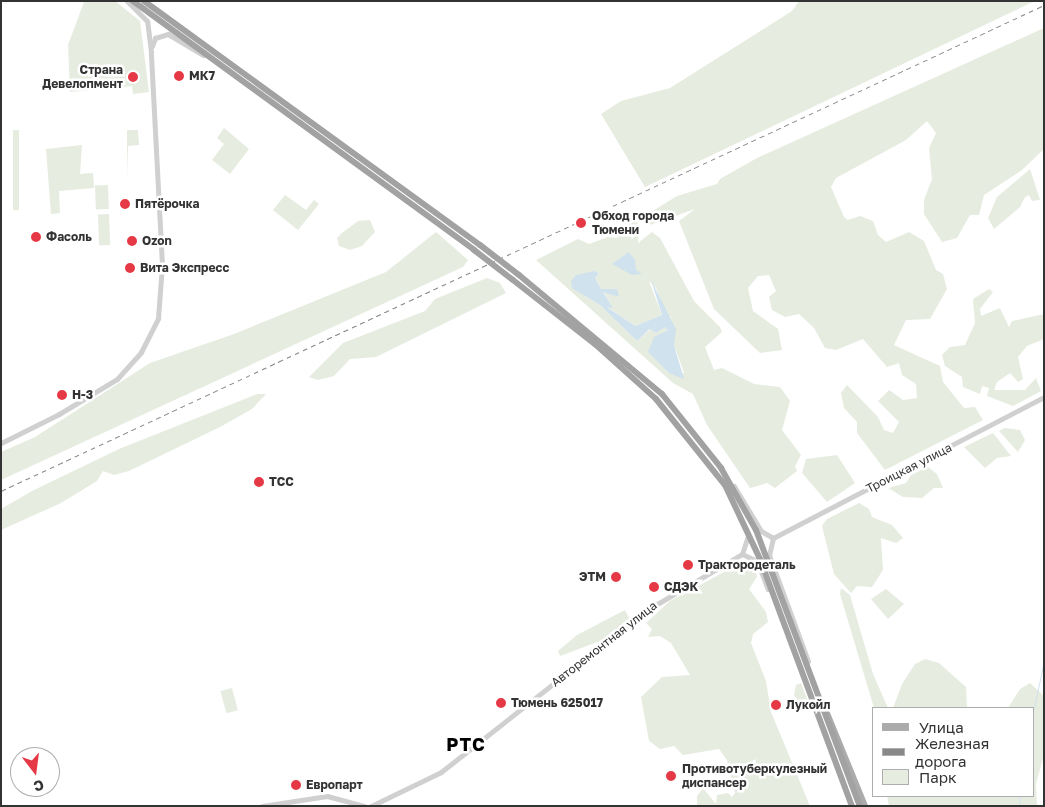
<!DOCTYPE html>
<html>
<head>
<meta charset="utf-8">
<style>
	body { margin:0 }
	#map { position:relative; width:1045px; height:807px; overflow:hidden; background:#fff; font-family:"Golos Text",sans-serif }
	div>[style] { position:absolute }
	.green>* { inset:0; background:#e6ecdf; transform-origin:0 0 }
	.water>* { inset:0; background:#cfe2ee }
	.stream>* { height:1px; margin:-0.5px; padding:0 0.5px; transform-origin:0.5px; border-radius:0.5px; background:#cfe2ee }
	.tertiary>* { height:5px; margin:-2.5px; padding:0 2.5px; transform-origin:2.5px; border-radius:2.5px; background:#d0d0d0 }
	.primary>* { height:6px; margin:-3px; padding:0 3px; transform-origin:3px; border-radius:3px; background:#ababab }
	.trunk>* { height:6px; margin:-3px; padding:0 3px; transform-origin:3px; border-radius:3px; background:#a2a2a2 }
	.rail>* { height:1px; margin-top:-0.5px; transform-origin:0; background:repeating-linear-gradient(90deg,#888 0 5px,transparent 0 9px) }
	.trunk-bridge>* { height:6px; margin:-3px; padding:0 3px; transform-origin:3px; border-radius:3px; background:#a2a2a2 }
	.dots>* { width:14px; height:14px; translate:-50% -50%; box-sizing:border-box; border:2px solid #fff; border-radius:50% }
	span { translate:-50% -50%; white-space:nowrap; text-align:center; line-height:1.15; -webkit-text-stroke:5px #fff; paint-order:stroke }
	.poi-label { font-size:12px; color:#333; font-weight:700 }
	.right { translate:-100% -50%; text-align:right }
	.left { translate:0 -50%; text-align:left }
	.street-label { font-size:12px; color:#333 }
	.district-label { font-size:18px; color:#000; font-weight:700; letter-spacing:1px }
	.frame { position:absolute; inset:0; border:2px solid #333; pointer-events:none }
	.legend { position:absolute; left:872px; top:707px; width:162px; height:90px; box-sizing:border-box; background:#fff; border:1px solid #adadad; margin:0; padding:6px 9px; list-style:none; font-size:15px; color:#333 }
	.legend li { display:flex; align-items:center; gap:10px; height:25px }
	.legend b { width:25px; border:1px solid #adadad }
	.north { position:absolute; left:10px; top:747px; width:50px; height:50px; box-sizing:border-box; background:#fff; border:1px solid #adadad; border-radius:50%; rotate:165deg; font-size:14px; font-weight:700; line-height:20px; text-align:center; color:#333 }
	.north::after { content:''; display:block; margin:auto; width:18px; height:22px; background:#e63946; clip-path:polygon(50% 0,100% 100%,50% 72%,0 100%) }
</style>
</head>
<body>
<div id="map">
	<div class="green">
		<i style="clip-path:polygon(115px 1px,140px 21px,149px 92px,133px 94px,132px 86px,70px 92px,68px 45px,84px 2px)"></i>
		<i style="clip-path:polygon(799px 1px,1035px 1px,645px 187px,601px 114px,621px 101px,670px 88px,792px 11px)"></i>
		<i style="clip-path:polygon(1044px 28px,1044px 149px,1022px 170px,984px 195px,979px 215px,970px 215px,957px 238px,942px 242px,924px 214px,924px 200px,932px 179px,929px 148px,936px 133px,927px 121px,906px 140px,836px 178px,831px 187px,844px 217px,848px 220px,860px 216px,873px 221px,878px 235px,886px 242px,909px 232px,924px 241px,936px 270px,943px 274px,947px 289px,930px 319px,906px 320px,894px 345px,940px 366px,943px 382px,964px 408px,975px 407px,983px 420px,885px 470px,857px 433px,857px 422px,844px 408px,841px 393px,847px 385px,878px 417px,884px 430px,893px 433px,899px 422px,878px 401px,889px 390px,903px 400px,917px 398px,916px 384px,902px 375px,899px 363px,887px 367px,863px 339px,836px 350px,825px 348px,814px 328px,799px 314px,785px 317px,772px 310px,769px 297px,776px 291px,769px 275px,758px 276px,748px 288px,753px 311px,778px 329px,782px 350px,760px 353px,714px 309px,679px 221px,695px 209px,650px 225px,643px 217px,677px 196px,717px 184px,720px 179px,757px 158px)"></i>
		<i style="clip-path:polygon(224px 128px,249px 149px,230px 174px,212px 160px,224px 144px,217px 138px)"></i>
		<i style="left:13px;top:130px;width:6px;height:80px"></i>
		<i style="clip-path:polygon(127px 130px,138px 130px,139px 145px,128px 146px,127px 179px)"></i>
		<i style="clip-path:polygon(82px 145px,80px 174px,93px 173px,94px 188px,59px 191px,60px 213px,51px 214px,46px 149px)"></i>
		<i style="clip-path:polygon(1030px 169px,1040px 200px,1032px 201px,1029px 195px,1025px 197px,1020px 207px,994px 229px,988px 218px,997px 197px)"></i>
		<i style="left:108px;top:185px;width:24px;height:13px;rotate:88deg"></i>
		<i style="clip-path:polygon(285px 195px,306px 210px,314px 200px,319px 204px,298px 230px,273px 210px)"></i>
		<i style="left:109px;top:214px;width:31px;height:11px;rotate:88deg"></i>
		<i style="clip-path:polygon(evenodd,635px 218px,639px 224px,638px 243px,652px 232px,660px 238px,694px 301px,720px 327px,722px 332px,705px 347px,714px 370px,722px 368px,754px 384px,780px 387px,790px 401px,782px 430px,801px 455px,795px 466px,797px 471px,775px 488px,767px 483px,750px 488px,707px 425px,693px 394px,673px 383px,536px 260px,578px 239px,589px 244px,608px 237px,617px 238px,635px 218px,594px 271px,599px 273px,595px 278px,601px 289px,611px 289px,619px 297px,603px 291px,612px 307px,606px 306px,635px 326px,662px 315px,649px 281px,656px 288px,666px 314px,671px 317px,674px 345px,684px 373px,669px 373px,661px 364px,662px 335px,668px 329px,665px 326px,656px 333px,651px 329px,637px 341px,600px 305px,585px 296px,594px 271px)"></i>
		<i style="clip-path:polygon(370px 220px,375px 232px,362px 246px,350px 250px,339px 246px,337px 238px,342px 233px,358px 221px)"></i>
		<i style="clip-path:polygon(436px 232px,468px 260px,463px 267px,1px 480px,1px 452px,35px 437px,150px 363px,234px 334px,386px 272px)"></i>
		<i style="clip-path:polygon(487px 278px,500px 283px,506px 293px,376px 357px,350px 359px,334px 376px,318px 380px,309px 377px,343px 343px,425px 311px,435px 299px)"></i>
		<i style="clip-path:polygon(989px 289px,993px 292px,980px 309px,981px 316px,1000px 308px,1009px 327px,1012px 321px,1044px 314px,1044px 339px,1027px 346px,1018px 357px,1023px 379px,1018px 382px,1010px 373px,997px 382px,994px 390px,1025px 390px,1036px 378px,1041px 391px,1013px 406px,987px 396px,989px 388px,982px 386px,980px 394px,963px 387px,962px 377px,945px 366px,942px 355px,950px 347px,965px 345px,975px 323px,973px 299px)"></i>
		<i style="clip-path:polygon(257px 394px,266px 394px,252px 409px,220px 427px,129px 471px,114px 475px,103px 471px,97px 481px,61px 503px,1px 530px,1px 509px,32px 491px,119px 449px)"></i>
		<i style="clip-path:polygon(1005px 428px,1020px 430px,1025px 440px,1018px 452px,999px 431px)"></i>
		<i style="clip-path:polygon(993px 433px,1011px 456px,997px 458px,985px 468px,964px 447px)"></i>
		<i style="clip-path:polygon(837px 455px,855px 483px,827px 502px,802px 473px,806px 459px)"></i>
		<i style="clip-path:polygon(928px 467px,937px 474px,943px 488px,934px 488px,922px 498px,903px 497px,888px 488px,906px 483px,911px 475px)"></i>
		<i style="clip-path:polygon(859px 503px,869px 509px,872px 517px,892px 525px,903px 538px,896px 543px,881px 538px,883px 570px,872px 587px,857px 586px,851px 593px,834px 574px,822px 526px,827px 519px)"></i>
		<i style="clip-path:polygon(743px 562px,755px 566px,757px 577px,749px 589px,766px 612px,768px 622px,753px 634px,751px 643px,766px 681px,771px 712px,810px 806px,697px 806px,697px 796px,703px 788px,716px 804px,717px 795px,728px 793px,732px 797px,735px 793px,727px 760px,719px 749px,683px 755px,674px 746px,660px 749px,649px 741px,641px 697px,662px 677px,690px 675px,671px 643px,660px 636px,648px 637px,652px 629px,646px 623px,670px 601px)"></i>
		<i style="clip-path:polygon(841px 588px,850px 595px,873px 674px,888px 708px,874px 708px,840px 594px)"></i>
		<i style="clip-path:polygon(886px 589px,904px 604px,888px 619px,871px 599px)"></i>
		<i style="clip-path:polygon(625px 610px,630px 620px,600px 641px,560px 656px,558px 651px,577px 635px)"></i>
		<i style="clip-path:polygon(925px 659px,939px 663px,966px 687px,967px 708px,893px 708px,902px 684px,915px 664px)"></i>
		<i style="clip-path:polygon(801px 683px,811px 709px,809px 712px,800px 708px,794px 695px,796px 685px)"></i>
		<i style="clip-path:polygon(1030px 683px,1044px 696px,1044px 754px,1036px 784px,1037px 806px,889px 806px,887px 796px,1034px 796px,1034px 708px,1008px 708px,1020px 689px)"></i>
		<i style="left:232px;top:688px;width:23px;height:12px;rotate:75deg"></i>
	</div>
	<div class="water">
		<i style="clip-path:polygon(629px 252px,635px 260px,636px 270px,642px 274px,632px 275px,612px 264px)"></i>
		<i style="clip-path:polygon(594px 271px,599px 273px,595px 278px,601px 289px,617px 289px,619px 297px,603px 292px,613px 308px,607px 307px,635px 326px,662px 315px,651px 280px,676px 329px,674px 345px,684px 379px,669px 373px,648px 352px,654px 337px,668px 330px,665px 327px,656px 333px,650px 329px,637px 341px,600px 305px,572px 288px,571px 281px,576px 275px)"></i>
	</div>
	<div class="stream">
		<i style="left:1034px;top:708px;width:49px;rotate:-78.2deg"></i>
		<i style="left:1019px;top:806px;width:10px;rotate:-84deg"></i>
	</div>
	<div class="tertiary">
		<i style="left:152px;top:46px;width:9px;rotate:-69deg"></i>
		<i style="left:155px;top:38px;width:14px;rotate:-17deg"></i>
		<i style="left:168px;top:34px;width:41px;rotate:31deg"></i>
		<i style="left:1px;top:443px;width:65px;rotate:-26.6deg"></i>
		<i style="left:59px;top:414px;width:68px;rotate:-31.1deg"></i>
		<i style="left:117px;top:379px;width:36px;rotate:-48deg"></i>
		<i style="left:141px;top:352px;width:38px;rotate:-63deg"></i>
		<i style="left:158px;top:318px;width:53px;rotate:-85.7deg"></i>
		<i style="left:162px;top:265px;width:213px;rotate:-93deg"></i>
		<i style="left:151px;top:52px;width:31px;rotate:-97deg"></i>
		<i style="left:147px;top:21px;width:28px;rotate:-135deg"></i>
		<i style="left:734px;top:486px;width:52px;rotate:59deg"></i>
		<i style="left:761px;top:531px;width:14px;rotate:30deg"></i>
		<i style="left:773px;top:538px;width:305px;rotate:-27.5deg"></i>
		<i style="left:773px;top:538px;width:17px;rotate:103deg"></i>
		<i style="left:769px;top:555px;width:113px;rotate:69.8deg"></i>
		<i style="left:742px;top:554px;width:17px;rotate:25deg"></i>
		<i style="left:757px;top:561px;width:30px;rotate:69deg"></i>
		<i style="left:742px;top:554px;width:19px;rotate:-72deg"></i>
		<i style="left:262px;top:806px;width:66px;rotate:-8.7deg"></i>
		<i style="left:327px;top:796px;width:39px;rotate:15deg"></i>
		<i style="left:371px;top:806px;width:78px;rotate:-25.9deg"></i>
		<i style="left:441px;top:772px;width:262px;rotate:-38.2deg"></i>
		<i style="left:647px;top:610px;width:110px;rotate:-30.5deg"></i>
	</div>
	<div class="primary">
		<i style="left:822px;top:701px;width:113px;rotate:67.7deg"></i>
	</div>
	<div class="trunk">
		<i style="left:133px;top:1px;width:422px;rotate:36.1deg"></i>
		<i style="left:144px;top:1px;width:415px;rotate:36deg"></i>
		<i style="left:519px;top:275px;width:186px;rotate:39.8deg"></i>
		<i style="left:662px;top:394px;width:95px;rotate:51.4deg"></i>
		<i style="left:721px;top:468px;width:71px;rotate:60.6deg"></i>
		<i style="left:756px;top:530px;width:295px;rotate:69.4deg"></i>
		<i style="left:513px;top:280px;width:104px;rotate:38deg"></i>
		<i style="left:595px;top:344px;width:82px;rotate:42deg"></i>
		<i style="left:656px;top:399px;width:110px;rotate:51.3deg"></i>
		<i style="left:725px;top:485px;width:82px;rotate:64.7deg"></i>
		<i style="left:760px;top:559px;width:264px;rotate:69.6deg"></i>
	</div>
	<div class="rail">
		<i style="left:1px;top:491px;width:1151px;rotate:-24.98deg"></i>
	</div>
	<div class="trunk-bridge">
		<i style="left:480px;top:245px;width:49px;rotate:37.6deg"></i>
		<i style="left:474px;top:250px;width:49px;rotate:37.6deg"></i>
	</div>
	<div class="dots">
		<i style="left:179px;top:76px;background:#e63946"></i>
		<i style="left:133px;top:77px;background:#e63946"></i>
		<i style="left:125px;top:204px;background:#e63946"></i>
		<i style="left:581px;top:223px;background:#e63946"></i>
		<i style="left:36px;top:237px;background:#e63946"></i>
		<i style="left:132px;top:241px;background:#e63946"></i>
		<i style="left:130px;top:268px;background:#e63946"></i>
		<i style="left:62px;top:395px;background:#e63946"></i>
		<i style="left:259px;top:482px;background:#e63946"></i>
		<i style="left:688px;top:565px;background:#e63946"></i>
		<i style="left:616px;top:577px;background:#e63946"></i>
		<i style="left:654px;top:587px;background:#e63946"></i>
		<i style="left:501px;top:703px;background:#e63946"></i>
		<i style="left:776px;top:705px;background:#e63946"></i>
		<i style="left:671px;top:776px;background:#e63946"></i>
		<i style="left:296px;top:785px;background:#e63946"></i>
	</div>
	<div class="poi-label">
		<span class="right" style="left:123px;top:77px">Страна<br>Девелопмент</span>
		<span class="left" style="left:189px;top:76px">МК7</span>
		<span class="left" style="left:135px;top:204px">Пятёрочка</span>
		<span class="left" style="left:592px;top:223px">Обход города<br>Тюмени</span>
		<span class="left" style="left:46px;top:237px">Фасоль</span>
		<span class="left" style="left:142px;top:241px">Ozon</span>
		<span class="left" style="left:140px;top:268px">Вита Экспресс</span>
		<span class="left" style="left:72px;top:395px">Н-3</span>
		<span class="left" style="left:269px;top:482px">ТСС</span>
		<span class="left" style="left:698px;top:565px">Трактородеталь</span>
		<span class="right" style="left:606px;top:577px">ЭТМ</span>
		<span class="left" style="left:664px;top:587px">СДЭК</span>
		<span class="left" style="left:511px;top:703px">Тюмень 625017</span>
		<span class="left" style="left:786px;top:705px">Лукойл</span>
		<span class="left" style="left:682px;top:776px">Противотуберкулезный<br>диспансер</span>
		<span class="left" style="left:306px;top:785px">Европарт</span>
	</div>
	<div class="street-label">
		<span style="left:909px;top:468px;rotate:-27deg">Троицкая улица</span>
		<span style="left:604px;top:644px;rotate:-38deg">Авторемонтная улица</span>
	</div>
	<div class="district-label">
		<span style="left:466px;top:744px">РТС</span>
	</div>
	<div class="frame"></div>
	<ul class="legend">
	<li><b style="height:6px;background:#ababab"></b>Улица</li>
	<li><b style="height:6px;background:#888"></b>Железная дорога</li>
	<li><b style="height:14px;background:#e6ecdf"></b>Парк</li>
	</ul>
	<div class="north">С</div>
</div>
</body>
</html>
